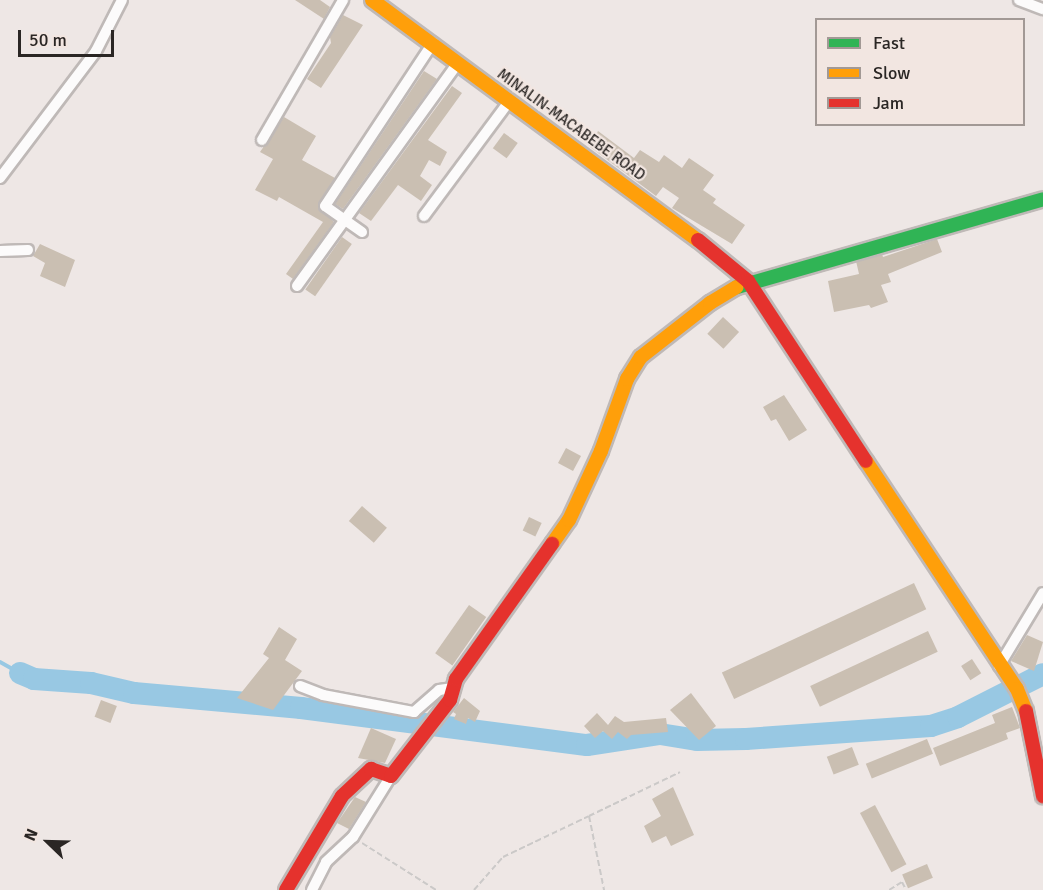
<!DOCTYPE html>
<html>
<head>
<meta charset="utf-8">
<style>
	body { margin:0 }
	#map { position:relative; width:1043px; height:890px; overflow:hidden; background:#eee7e5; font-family:Signika,sans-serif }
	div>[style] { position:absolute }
	.stream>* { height:4px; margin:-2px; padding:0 2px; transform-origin:2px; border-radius:2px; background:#98c8e3 }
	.river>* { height:22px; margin:-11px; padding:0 11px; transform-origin:11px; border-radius:11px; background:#98c8e3 }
	.building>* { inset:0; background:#cabfb2; transform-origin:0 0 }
	.path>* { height:2px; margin-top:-1px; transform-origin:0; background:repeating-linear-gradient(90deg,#cbc9c8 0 6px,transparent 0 9px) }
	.roads { filter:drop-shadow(2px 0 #bfb9b7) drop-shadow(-2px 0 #bfb9b7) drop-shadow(0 2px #bfb9b7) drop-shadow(0 -2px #bfb9b7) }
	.street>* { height:10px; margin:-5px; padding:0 5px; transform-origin:5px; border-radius:5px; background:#fcfbfb }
	.fast>* { height:14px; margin:-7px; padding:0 7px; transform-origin:7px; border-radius:7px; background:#30b455 }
	.slow>* { height:14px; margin:-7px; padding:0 7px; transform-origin:7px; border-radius:7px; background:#ff9f0a }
	.jam>* { height:14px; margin:-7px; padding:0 7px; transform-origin:7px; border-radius:7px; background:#e5322d }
	span { translate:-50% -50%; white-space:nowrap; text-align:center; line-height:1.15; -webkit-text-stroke:4.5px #f2e6e1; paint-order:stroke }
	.street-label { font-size:15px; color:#2a2624 }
	.legend { position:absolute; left:815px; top:18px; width:210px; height:108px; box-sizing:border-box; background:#f2e6e1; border:2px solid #a29995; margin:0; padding:8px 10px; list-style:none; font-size:18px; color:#2a2624 }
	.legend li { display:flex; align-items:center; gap:12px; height:30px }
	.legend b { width:30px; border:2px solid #a29995 }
	.north { position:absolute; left:18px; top:812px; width:60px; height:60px; -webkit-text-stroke:4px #f2e6e1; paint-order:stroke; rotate:293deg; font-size:16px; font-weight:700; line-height:24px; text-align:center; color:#2a2624 }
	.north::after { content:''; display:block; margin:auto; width:21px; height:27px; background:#2a2624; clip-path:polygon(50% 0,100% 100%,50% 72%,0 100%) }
	.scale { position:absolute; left:18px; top:30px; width:96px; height:27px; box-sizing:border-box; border:3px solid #2a2624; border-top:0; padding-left:8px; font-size:18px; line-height:21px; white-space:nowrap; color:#2a2624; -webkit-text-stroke:4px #f2e6e1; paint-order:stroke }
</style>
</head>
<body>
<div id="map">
	<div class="stream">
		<i style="left:0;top:662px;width:23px;rotate:29deg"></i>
	</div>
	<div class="river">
		<i style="left:20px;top:673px;width:15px;rotate:23deg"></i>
		<i style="left:34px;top:679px;width:57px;rotate:4deg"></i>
		<i style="left:91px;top:683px;width:44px;rotate:13.1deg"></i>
		<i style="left:134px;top:693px;width:168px;rotate:5.1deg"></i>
		<i style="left:301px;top:708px;width:288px;rotate:7.4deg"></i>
		<i style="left:587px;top:745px;width:74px;rotate:-8.6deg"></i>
		<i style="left:660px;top:734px;width:37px;rotate:9deg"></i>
		<i style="left:697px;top:740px;width:49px;rotate:-1.2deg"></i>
		<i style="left:746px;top:739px;width:185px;rotate:-4deg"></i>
		<i style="left:931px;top:726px;width:28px;rotate:-18deg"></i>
		<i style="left:958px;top:717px;width:95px;rotate:-26.8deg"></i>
	</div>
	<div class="building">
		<i style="clip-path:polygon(295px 0,320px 0,330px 7px,324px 19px)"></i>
		<i style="clip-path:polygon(343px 15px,363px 25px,321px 88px,307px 79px,331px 43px,330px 37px)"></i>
		<i style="clip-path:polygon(424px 71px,437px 79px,343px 209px,335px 204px)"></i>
		<i style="clip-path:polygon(452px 86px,462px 93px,428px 140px,447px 152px,440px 166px,429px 160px,420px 176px,432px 185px,421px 201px,398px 185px,371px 221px,359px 213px)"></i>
		<i style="clip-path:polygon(284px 117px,316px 136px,302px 160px,335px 178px,318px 206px,334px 222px,293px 279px,286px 274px,323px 222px,279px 197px,277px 201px,255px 190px,273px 159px,260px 152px)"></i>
		<i style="clip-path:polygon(598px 131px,634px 158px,640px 150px,659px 162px,664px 155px,682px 168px,689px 158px,714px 175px,703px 190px,716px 199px,713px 203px,745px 225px,732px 244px,672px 208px,679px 198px,663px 187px,656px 196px,590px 147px)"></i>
		<i style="left:504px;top:133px;width:17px;height:19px;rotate:36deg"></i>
		<i style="left:342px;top:237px;width:12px;height:64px;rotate:35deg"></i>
		<i style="clip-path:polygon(937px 239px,942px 252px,888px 274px,891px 282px,881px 285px,888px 302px,871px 308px,869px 305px,834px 312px,828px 281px,859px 274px,856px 261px,882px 254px,883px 257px)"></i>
		<i style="clip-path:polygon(40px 244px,75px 260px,65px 287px,40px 276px,45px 263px,33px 256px)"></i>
		<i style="left:723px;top:317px;width:22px;height:23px;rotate:43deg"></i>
		<i style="clip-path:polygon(784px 395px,807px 430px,789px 441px,776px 419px,771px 421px,763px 407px)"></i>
		<i style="left:566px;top:448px;width:17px;height:17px;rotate:28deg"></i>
		<i style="left:362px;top:506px;width:33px;height:20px;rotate:41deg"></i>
		<i style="left:529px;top:517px;width:14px;height:15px;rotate:25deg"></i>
		<i style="left:914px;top:583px;width:29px;height:212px;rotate:65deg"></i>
		<i style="left:469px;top:605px;width:21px;height:59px;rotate:35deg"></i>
		<i style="clip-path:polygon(279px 627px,297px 639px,285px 660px,302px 671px,273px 710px,237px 698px,269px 658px,263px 654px)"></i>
		<i style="left:928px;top:631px;width:23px;height:130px;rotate:65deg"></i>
		<i style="clip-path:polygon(1027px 635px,1043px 642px,1034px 671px,1011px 661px)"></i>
		<i style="left:972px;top:659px;width:17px;height:13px;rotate:57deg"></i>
		<i style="clip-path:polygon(691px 693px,716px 726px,699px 740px,670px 710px)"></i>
		<i style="clip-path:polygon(464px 698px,480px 711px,475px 722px,468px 718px,466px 724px,454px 719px,456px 714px,453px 712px)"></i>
		<i style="left:101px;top:700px;width:17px;height:18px;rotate:21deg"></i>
		<i style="clip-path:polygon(1012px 707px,1020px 728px,1006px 733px,1008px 739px,940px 766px,933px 748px,995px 723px,992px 715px)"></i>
		<i style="clip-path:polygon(597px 713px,608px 725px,615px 716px,624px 722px,666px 718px,668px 732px,631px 735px,627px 739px,618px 732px,612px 739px,603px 731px,595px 738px,584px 726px)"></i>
		<i style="clip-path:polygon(371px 728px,396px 739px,385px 763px,358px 758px)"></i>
		<i style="left:927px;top:739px;width:16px;height:66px;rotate:68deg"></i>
		<i style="left:852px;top:747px;width:19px;height:27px;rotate:69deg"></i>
		<i style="clip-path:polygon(673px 787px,694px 835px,671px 846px,666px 836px,652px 843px,644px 826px,661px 816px,652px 799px)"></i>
		<i style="clip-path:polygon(355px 797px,366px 802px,349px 829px,337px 823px)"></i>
		<i style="left:875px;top:805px;width:67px;height:17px;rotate:62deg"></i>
		<i style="left:927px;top:864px;width:15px;height:27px;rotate:67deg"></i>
	</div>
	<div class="path">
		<i style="left:589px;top:816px;width:101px;rotate:-25.8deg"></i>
		<i style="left:362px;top:843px;width:88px;rotate:32.4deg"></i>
		<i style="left:474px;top:890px;width:44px;rotate:-48.7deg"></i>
		<i style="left:503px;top:857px;width:95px;rotate:-25.5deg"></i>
		<i style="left:589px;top:816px;width:76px;rotate:78.5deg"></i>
		<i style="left:889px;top:890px;width:15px;rotate:-32deg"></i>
		<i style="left:902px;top:882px;width:9px;rotate:63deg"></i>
	</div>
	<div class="roads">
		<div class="street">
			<i style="left:1019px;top:0;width:26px;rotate:21deg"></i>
			<i style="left:262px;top:140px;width:162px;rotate:-59.9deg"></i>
			<i style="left:0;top:178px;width:159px;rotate:-52.9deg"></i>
			<i style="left:96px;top:51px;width:57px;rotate:-63deg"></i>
			<i style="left:424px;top:216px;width:144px;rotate:-53.4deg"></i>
			<i style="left:362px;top:232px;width:45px;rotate:-144.9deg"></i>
			<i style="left:325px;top:206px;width:196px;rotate:-56.5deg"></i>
			<i style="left:0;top:251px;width:28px;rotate:-2deg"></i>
			<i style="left:297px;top:286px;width:274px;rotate:-54.2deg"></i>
			<i style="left:999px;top:666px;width:85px;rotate:-58.9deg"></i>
			<i style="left:300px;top:686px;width:25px;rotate:21deg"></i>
			<i style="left:323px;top:695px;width:93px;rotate:10.6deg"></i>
			<i style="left:414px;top:712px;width:33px;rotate:-41deg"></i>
			<i style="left:439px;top:690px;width:14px;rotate:-8deg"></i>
			<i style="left:312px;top:890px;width:31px;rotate:-63deg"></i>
			<i style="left:326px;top:862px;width:37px;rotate:-43deg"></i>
			<i style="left:353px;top:837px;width:72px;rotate:-58.1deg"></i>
		</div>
		<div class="fast">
			<i style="left:737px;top:287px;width:318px;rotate:-16deg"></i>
		</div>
		<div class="slow">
			<i style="left:372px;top:0;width:405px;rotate:36.4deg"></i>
			<i style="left:866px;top:461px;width:273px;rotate:56.5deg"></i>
			<i style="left:1017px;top:689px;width:24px;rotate:68deg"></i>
			<i style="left:552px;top:544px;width:29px;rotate:-55deg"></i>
			<i style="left:569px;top:520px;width:76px;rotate:-65.1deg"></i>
			<i style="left:601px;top:451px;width:77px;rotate:-70.1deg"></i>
			<i style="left:627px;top:379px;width:26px;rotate:-58deg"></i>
			<i style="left:641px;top:357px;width:88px;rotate:-38deg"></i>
			<i style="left:710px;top:303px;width:31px;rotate:-31deg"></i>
		</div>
		<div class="jam">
			<i style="left:698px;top:240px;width:65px;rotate:39.4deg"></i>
			<i style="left:748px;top:281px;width:215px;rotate:56.8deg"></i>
			<i style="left:1026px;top:711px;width:87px;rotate:78.7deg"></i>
			<i style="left:286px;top:890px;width:109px;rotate:-59.2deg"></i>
			<i style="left:342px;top:796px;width:40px;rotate:-43deg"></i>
			<i style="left:371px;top:769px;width:21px;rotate:19deg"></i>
			<i style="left:391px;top:776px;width:96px;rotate:-52.2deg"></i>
			<i style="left:450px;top:700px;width:22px;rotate:-74deg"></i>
			<i style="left:456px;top:679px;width:166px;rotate:-54.6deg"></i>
		</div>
	</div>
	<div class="street-label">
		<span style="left:571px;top:125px;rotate:36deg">MINALIN-MACABEBE ROAD</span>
	</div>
	<ul class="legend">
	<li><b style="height:8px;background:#30b455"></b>Fast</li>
	<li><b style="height:8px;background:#ff9f0a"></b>Slow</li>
	<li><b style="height:8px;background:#e5322d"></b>Jam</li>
	</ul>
	<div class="north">N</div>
	<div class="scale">50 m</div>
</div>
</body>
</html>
